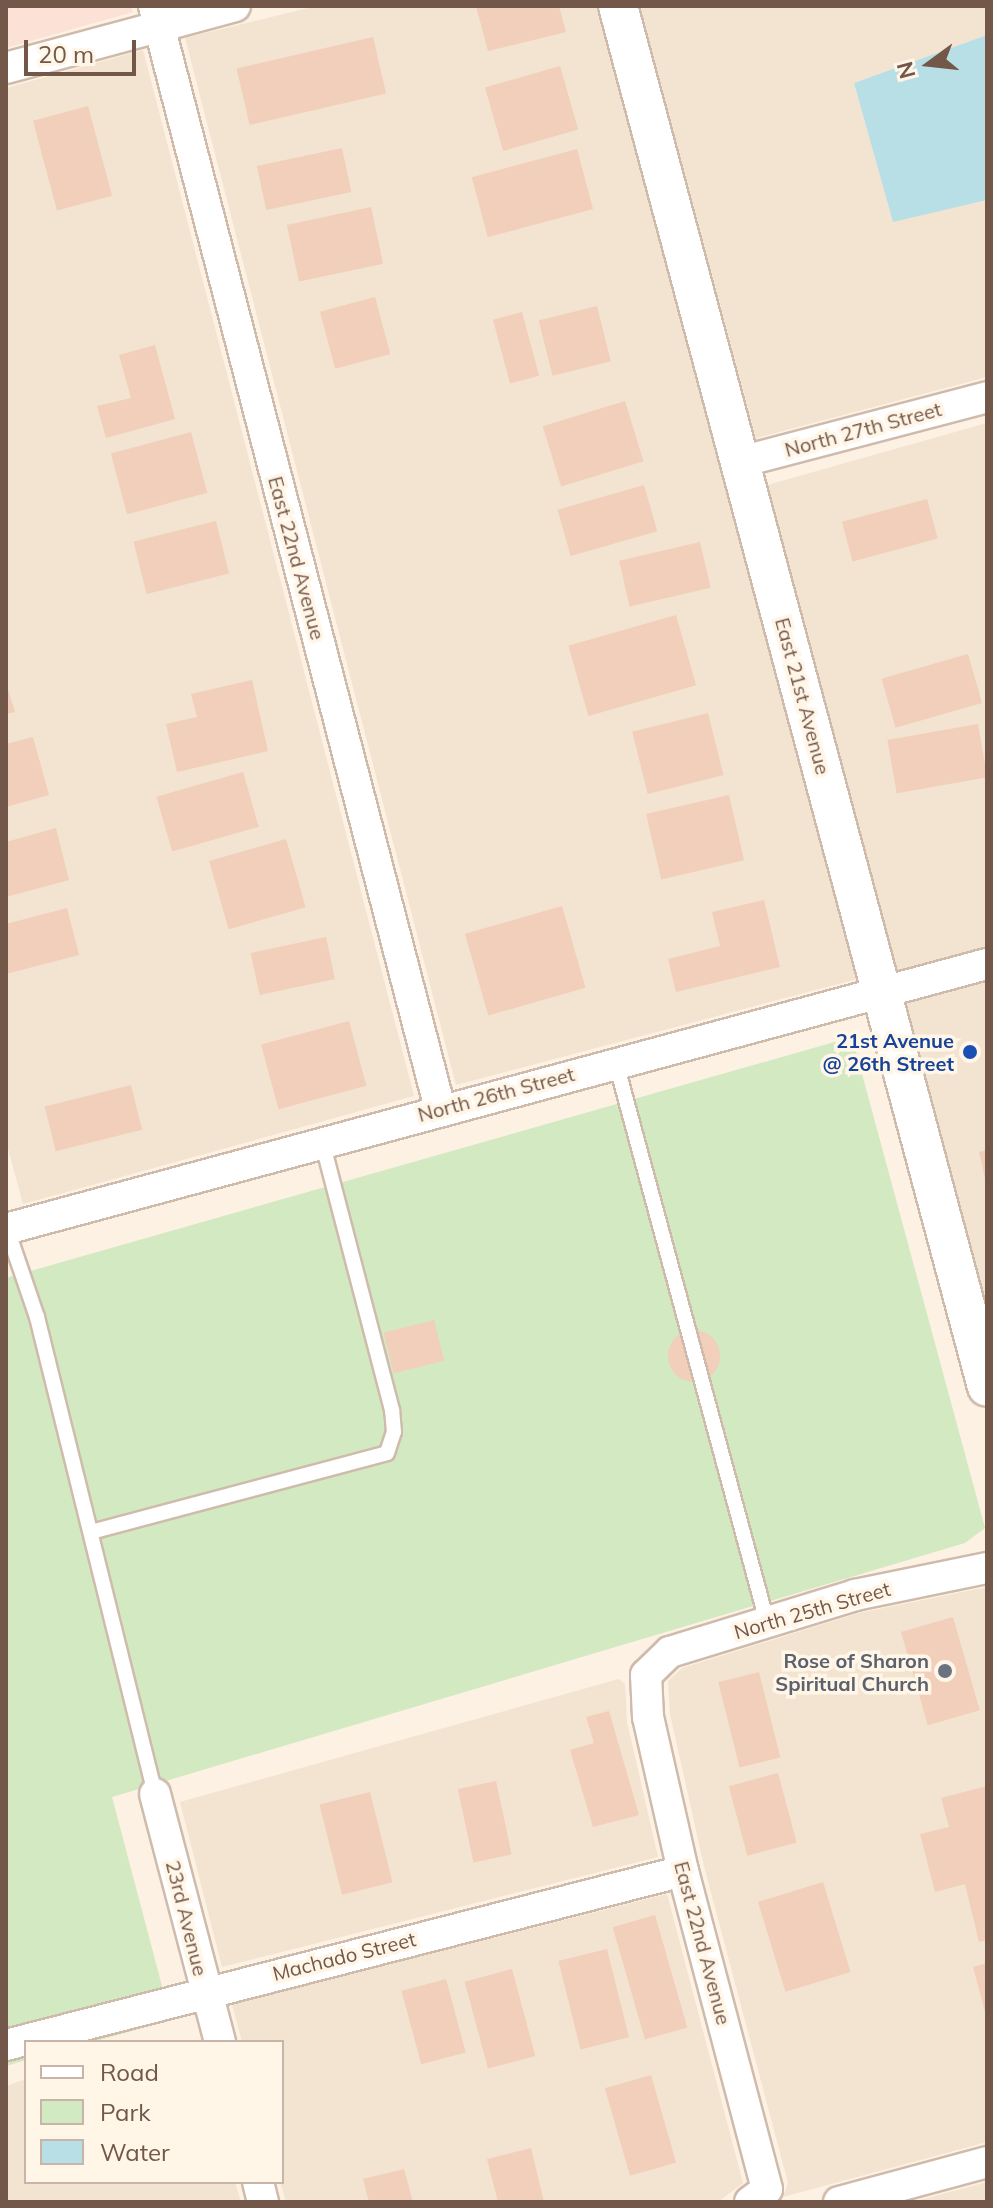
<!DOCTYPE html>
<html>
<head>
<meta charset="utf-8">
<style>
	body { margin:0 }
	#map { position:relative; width:993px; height:2208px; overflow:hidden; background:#fcf1e2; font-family:Mulish,sans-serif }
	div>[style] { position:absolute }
	.residential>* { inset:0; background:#f3e3d1 }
	.commercial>* { inset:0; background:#fce1d6 }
	.green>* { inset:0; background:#d2e9c1 }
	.water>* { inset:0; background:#b7dfe5 }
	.building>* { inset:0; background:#f1cfba; transform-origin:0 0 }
	.round { border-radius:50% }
	.roads { filter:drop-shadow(2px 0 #cfbbac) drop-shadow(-2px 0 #cfbbac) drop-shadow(0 2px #cfbbac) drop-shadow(0 -2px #cfbbac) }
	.service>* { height:14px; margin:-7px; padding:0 7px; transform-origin:7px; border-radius:7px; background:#fff }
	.minor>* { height:30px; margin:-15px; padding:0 15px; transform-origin:15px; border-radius:15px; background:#fff }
	.tertiary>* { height:38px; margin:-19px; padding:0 19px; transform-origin:19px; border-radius:19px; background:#fff }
	.dots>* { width:22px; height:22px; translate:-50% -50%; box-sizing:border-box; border:4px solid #fff6e8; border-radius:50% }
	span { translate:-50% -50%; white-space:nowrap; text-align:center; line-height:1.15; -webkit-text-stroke:7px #fff6e8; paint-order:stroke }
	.street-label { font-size:20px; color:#735749 }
	.transit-label { font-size:20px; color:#164399; font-weight:700 }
	.right { translate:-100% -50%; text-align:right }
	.worship-label { font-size:20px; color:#5b616d; font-weight:700 }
	.frame { position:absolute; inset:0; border:8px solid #735749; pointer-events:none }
	.legend { position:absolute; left:24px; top:2040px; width:260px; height:144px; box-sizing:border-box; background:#fff6e8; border:2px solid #c7b6a8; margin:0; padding:10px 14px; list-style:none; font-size:24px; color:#735749 }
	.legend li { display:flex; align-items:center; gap:16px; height:40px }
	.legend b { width:40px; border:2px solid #c7b6a8 }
	.north { position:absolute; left:889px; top:24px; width:80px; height:80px; -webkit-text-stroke:6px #fff6e8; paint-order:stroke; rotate:255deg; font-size:22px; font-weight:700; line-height:32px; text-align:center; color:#735749 }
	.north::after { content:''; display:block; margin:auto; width:28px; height:36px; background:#735749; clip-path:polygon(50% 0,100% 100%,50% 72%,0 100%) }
	.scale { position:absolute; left:24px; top:40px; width:112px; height:36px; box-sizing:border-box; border:4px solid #735749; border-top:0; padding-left:10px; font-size:24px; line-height:28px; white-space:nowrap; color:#735749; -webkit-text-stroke:6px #fff6e8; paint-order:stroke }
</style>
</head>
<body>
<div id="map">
	<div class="residential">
		<i style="clip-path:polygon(316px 6px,596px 6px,857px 979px,456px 1085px,185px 38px)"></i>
		<i style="clip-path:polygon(640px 6px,987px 6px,987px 35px,854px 83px,893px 221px,987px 200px,987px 377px,756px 438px)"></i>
		<i style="clip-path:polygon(143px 50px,414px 1096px,23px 1204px,6px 1141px,6px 88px)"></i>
		<i style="clip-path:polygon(987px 423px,987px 963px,886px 990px,760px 487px)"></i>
		<i style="clip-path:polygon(987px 982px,987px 1327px,900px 1005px)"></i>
		<i style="clip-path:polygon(987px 1587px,987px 2142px,783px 2197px,788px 2183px,704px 1866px,670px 1714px,668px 1681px,682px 1668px,859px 1613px)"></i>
		<i style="clip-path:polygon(619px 1679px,625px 1684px,627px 1722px,658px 1857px,222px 1967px,180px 1802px)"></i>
		<i style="clip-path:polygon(667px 1894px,743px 2183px,718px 2202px,286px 2202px,280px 2182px,282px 2042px,242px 2042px,232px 2004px)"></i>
		<i style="clip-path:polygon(26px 2079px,26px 2182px,235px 2182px,241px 2202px,6px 2202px,6px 2086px)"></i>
		<i style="clip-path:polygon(987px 2182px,987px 2202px,912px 2202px)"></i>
	</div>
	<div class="commercial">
		<i style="clip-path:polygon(6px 6px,131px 6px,133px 12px,6px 48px)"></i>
	</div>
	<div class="green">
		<i style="clip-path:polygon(852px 1037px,985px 1528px,965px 1543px,112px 1797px,171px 2020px,92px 2042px,26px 2042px,26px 2060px,6px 2066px,6px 1278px)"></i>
	</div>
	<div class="water">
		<i style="clip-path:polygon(987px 35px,987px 200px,893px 222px,854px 83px)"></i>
	</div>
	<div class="building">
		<i style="clip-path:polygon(476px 6px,559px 6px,566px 32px,488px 51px)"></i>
		<i style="left:373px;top:37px;width:58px;height:140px;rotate:77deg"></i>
		<i style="left:560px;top:66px;width:66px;height:78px;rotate:74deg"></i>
		<i style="left:88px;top:106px;width:93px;height:57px;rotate:75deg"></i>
		<i style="left:342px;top:148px;width:45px;height:87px;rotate:78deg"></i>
		<i style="left:577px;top:149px;width:62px;height:109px;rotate:75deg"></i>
		<i style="left:371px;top:207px;width:58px;height:86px;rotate:78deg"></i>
		<i style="left:375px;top:297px;width:59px;height:57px;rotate:75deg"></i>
		<i style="left:597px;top:306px;width:57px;height:60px;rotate:76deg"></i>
		<i style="left:522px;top:312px;width:66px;height:30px;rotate:75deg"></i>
		<i style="clip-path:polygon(155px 345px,175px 419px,106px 438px,97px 406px,131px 398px,119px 355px)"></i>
		<i style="left:625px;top:401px;width:63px;height:86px;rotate:73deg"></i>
		<i style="left:191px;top:432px;width:63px;height:83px;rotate:75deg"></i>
		<i style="left:644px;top:485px;width:48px;height:90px;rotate:74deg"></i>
		<i style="left:927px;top:499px;width:41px;height:88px;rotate:75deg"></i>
		<i style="left:216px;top:521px;width:54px;height:85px;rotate:76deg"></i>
		<i style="left:700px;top:542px;width:47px;height:83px;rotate:77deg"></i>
		<i style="left:676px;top:615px;width:73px;height:112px;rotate:74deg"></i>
		<i style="left:968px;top:654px;width:51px;height:90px;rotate:74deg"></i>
		<i style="clip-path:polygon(252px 680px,268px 751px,177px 772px,166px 724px,197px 717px,191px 694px)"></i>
		<i style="clip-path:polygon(6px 683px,15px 712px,6px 714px)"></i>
		<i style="left:708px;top:713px;width:64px;height:78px;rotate:76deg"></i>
		<i style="left:978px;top:724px;width:54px;height:92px;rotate:80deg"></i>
		<i style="clip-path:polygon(33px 737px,49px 795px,6px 807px,6px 744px)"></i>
		<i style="left:243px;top:772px;width:57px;height:90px;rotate:74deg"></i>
		<i style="left:729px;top:795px;width:67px;height:85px;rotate:77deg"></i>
		<i style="clip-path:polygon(56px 828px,69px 880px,6px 897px,6px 842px)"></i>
		<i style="left:286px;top:839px;width:71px;height:80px;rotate:74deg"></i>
		<i style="clip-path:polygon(764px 900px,780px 967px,676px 992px,668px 959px,720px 946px,712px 912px)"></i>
		<i style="left:562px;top:906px;width:85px;height:101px;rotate:74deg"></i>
		<i style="clip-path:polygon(67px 908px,79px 955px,6px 974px,6px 924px)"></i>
		<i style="left:326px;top:937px;width:43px;height:77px;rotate:78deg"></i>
		<i style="left:349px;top:1021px;width:67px;height:91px;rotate:75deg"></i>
		<i style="left:131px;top:1085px;width:46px;height:89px;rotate:76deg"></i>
		<i style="clip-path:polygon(987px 1150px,987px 1182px,986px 1183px,979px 1152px)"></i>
		<i style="left:434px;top:1320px;width:42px;height:52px;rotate:76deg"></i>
		<i class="round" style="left:668px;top:1330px;width:52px;height:52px"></i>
		<i style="left:953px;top:1617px;width:97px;height:54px;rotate:74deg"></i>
		<i style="left:759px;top:1672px;width:88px;height:42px;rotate:76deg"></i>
		<i style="clip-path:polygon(609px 1711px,639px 1815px,593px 1827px,570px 1750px,594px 1743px,586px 1717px)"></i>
		<i style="left:778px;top:1773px;width:72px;height:51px;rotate:75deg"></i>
		<i style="left:496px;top:1781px;width:75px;height:39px;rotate:78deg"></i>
		<i style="clip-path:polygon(987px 1786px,987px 1940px,979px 1942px,965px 1884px,935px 1892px,920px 1834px,949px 1827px,941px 1798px)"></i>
		<i style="left:370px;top:1792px;width:93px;height:52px;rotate:76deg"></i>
		<i style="left:823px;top:1882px;width:94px;height:68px;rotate:73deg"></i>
		<i style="left:655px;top:1915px;width:117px;height:44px;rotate:74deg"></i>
		<i style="left:607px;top:1949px;width:91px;height:50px;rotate:76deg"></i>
		<i style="clip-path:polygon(987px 1963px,987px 2015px,986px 2015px,973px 1967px)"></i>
		<i style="left:512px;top:1969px;width:90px;height:49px;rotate:75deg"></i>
		<i style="left:446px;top:1979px;width:76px;height:46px;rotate:75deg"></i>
		<i style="left:651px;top:2075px;width:91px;height:48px;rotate:74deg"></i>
		<i style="clip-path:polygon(531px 2148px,544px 2202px,498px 2202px,487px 2159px)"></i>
		<i style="clip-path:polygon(404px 2169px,413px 2202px,369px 2202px,363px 2179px)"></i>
	</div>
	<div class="roads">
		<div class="service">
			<i style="left:616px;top:1063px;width:579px;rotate:74.88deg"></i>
			<i style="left:7px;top:1229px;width:93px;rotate:71.2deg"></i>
			<i style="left:37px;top:1317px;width:491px;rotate:76.1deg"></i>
			<i style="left:91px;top:1532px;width:306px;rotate:-14.9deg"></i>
			<i style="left:387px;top:1453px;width:22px;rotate:-72deg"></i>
			<i style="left:394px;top:1432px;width:22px;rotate:-95deg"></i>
			<i style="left:392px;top:1410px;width:277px;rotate:-104.6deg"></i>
		</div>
		<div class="minor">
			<i style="left:154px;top:6px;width:1139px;rotate:75.46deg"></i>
			<i style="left:6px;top:68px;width:237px;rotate:-15.1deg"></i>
			<i style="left:740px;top:462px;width:255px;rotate:-14.7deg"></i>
			<i style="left:6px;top:1229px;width:1016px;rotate:-15.12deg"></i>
			<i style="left:155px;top:1794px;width:256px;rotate:75.3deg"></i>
			<i style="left:6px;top:2045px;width:699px;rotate:-14.41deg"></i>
			<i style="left:258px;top:2182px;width:21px;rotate:76deg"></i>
			<i style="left:750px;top:2202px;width:21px;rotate:-37deg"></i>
			<i style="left:767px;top:2189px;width:329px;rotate:-104.8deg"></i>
			<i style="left:683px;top:1871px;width:158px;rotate:-102.8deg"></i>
			<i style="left:648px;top:1717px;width:42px;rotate:-92.7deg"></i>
			<i style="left:646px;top:1675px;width:33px;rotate:-44deg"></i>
			<i style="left:670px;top:1652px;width:194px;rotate:-17.1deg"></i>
			<i style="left:855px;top:1595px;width:135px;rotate:-11.6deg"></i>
			<i style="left:839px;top:2202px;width:153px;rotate:-15.1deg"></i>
		</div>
		<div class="tertiary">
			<i style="left:618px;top:6px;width:1429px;rotate:75.04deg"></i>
		</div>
	</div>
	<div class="dots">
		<i style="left:970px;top:1052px;background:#1a4fb4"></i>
		<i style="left:945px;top:1671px;background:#6b7280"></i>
	</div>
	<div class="street-label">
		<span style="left:863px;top:429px;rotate:-15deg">North 27th Street</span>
		<span style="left:297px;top:558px;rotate:75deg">East 22nd Avenue</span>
		<span style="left:803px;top:696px;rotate:75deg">East 21st Avenue</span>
		<span style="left:496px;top:1094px;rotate:-15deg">North 26th Street</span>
		<span style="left:812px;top:1610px;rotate:-16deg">North 25th Street</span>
		<span style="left:187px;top:1918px;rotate:76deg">23rd Avenue</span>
		<span style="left:703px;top:1943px;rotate:75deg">East 22nd Avenue</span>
		<span style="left:344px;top:1956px;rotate:-14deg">Machado Street</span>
	</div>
	<div class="transit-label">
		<span class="right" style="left:954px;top:1052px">21st Avenue<br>@ 26th Street</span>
	</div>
	<div class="worship-label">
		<span class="right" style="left:929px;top:1672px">Rose of Sharon<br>Spiritual Church</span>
	</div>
	<div class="frame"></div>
	<ul class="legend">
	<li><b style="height:10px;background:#fff"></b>Road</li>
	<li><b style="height:22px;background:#d2e9c1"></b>Park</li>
	<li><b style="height:22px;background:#b7dfe5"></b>Water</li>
	</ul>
	<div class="north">N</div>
	<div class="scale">20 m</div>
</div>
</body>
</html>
